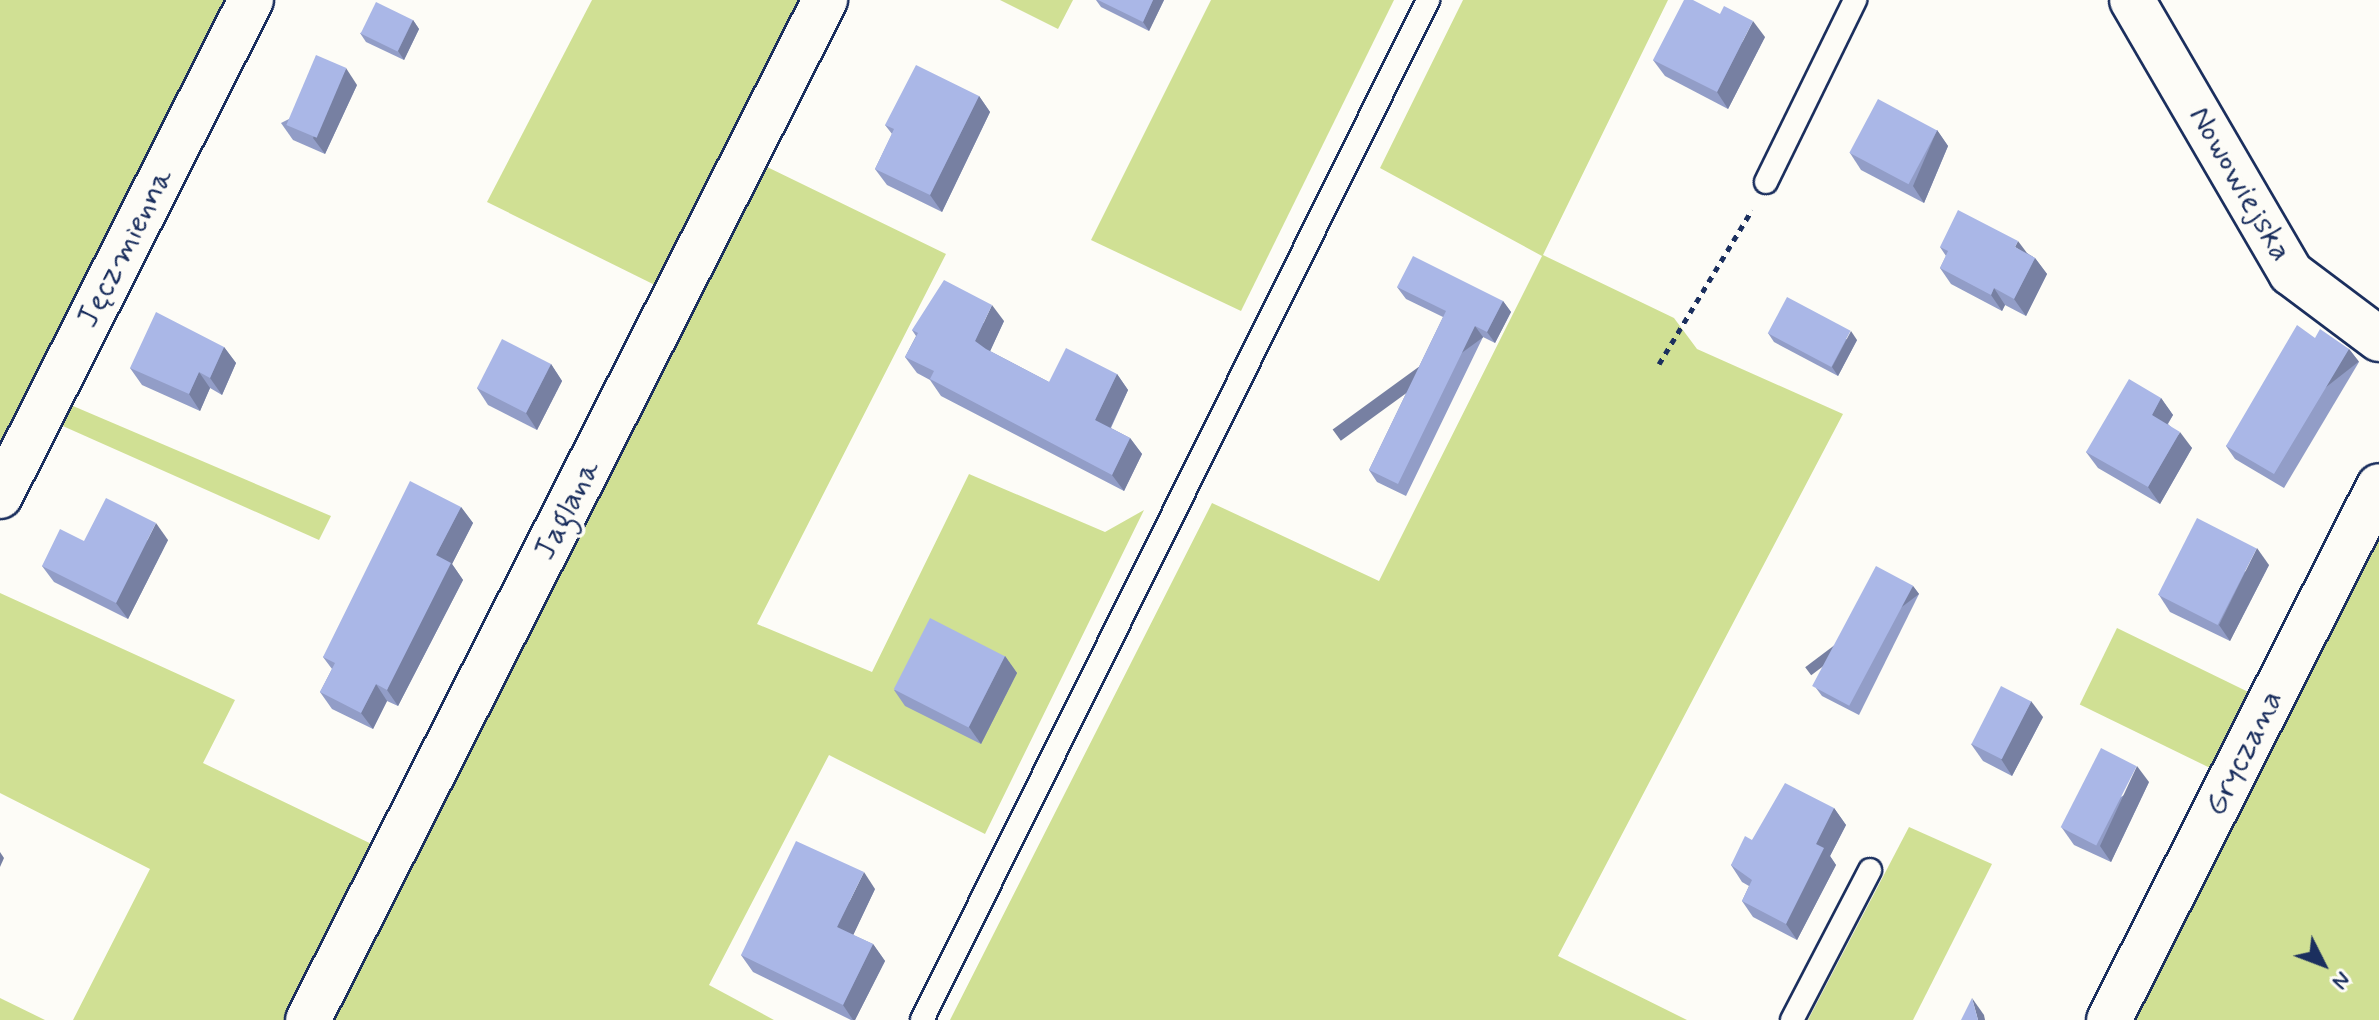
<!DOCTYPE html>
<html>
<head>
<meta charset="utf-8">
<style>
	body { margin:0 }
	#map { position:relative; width:2379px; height:1020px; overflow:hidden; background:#fdfcf7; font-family:Mynerve,sans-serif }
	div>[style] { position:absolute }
	.green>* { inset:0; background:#d0e094; transform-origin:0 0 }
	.path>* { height:5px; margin-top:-2.5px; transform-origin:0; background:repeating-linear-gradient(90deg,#1b2f5e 0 6px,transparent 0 12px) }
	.roads { filter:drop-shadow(2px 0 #1b2f5e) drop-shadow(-2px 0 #1b2f5e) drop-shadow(0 2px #1b2f5e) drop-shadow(0 -2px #1b2f5e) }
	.lane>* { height:22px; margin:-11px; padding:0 11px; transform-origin:11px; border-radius:11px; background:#fdfcf7 }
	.street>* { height:44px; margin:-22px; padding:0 22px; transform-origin:22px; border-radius:22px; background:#fdfcf7 }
	.wall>* { inset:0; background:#929dc7 }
	.shaded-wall>* { inset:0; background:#7780a2; transform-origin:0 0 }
	.building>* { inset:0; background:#aab7e7; transform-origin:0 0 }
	span { translate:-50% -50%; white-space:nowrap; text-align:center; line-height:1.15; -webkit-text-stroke:7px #fdfcf7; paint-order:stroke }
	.street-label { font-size:32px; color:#1b2f5e }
	.north { position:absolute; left:2283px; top:924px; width:80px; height:80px; -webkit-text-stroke:6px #fdfcf7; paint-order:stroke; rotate:132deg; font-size:22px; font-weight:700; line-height:32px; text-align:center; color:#1b2f5e }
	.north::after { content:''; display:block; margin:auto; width:28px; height:36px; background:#1b2f5e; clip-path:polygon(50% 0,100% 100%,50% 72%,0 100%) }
</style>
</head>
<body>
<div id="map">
	<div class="green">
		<i style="clip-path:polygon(0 0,233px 0,0 458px)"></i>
		<i style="clip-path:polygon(592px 0,812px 0,665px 290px,487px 202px)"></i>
		<i style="clip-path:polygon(1000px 0,1073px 0,1058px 29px)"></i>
		<i style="clip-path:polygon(1211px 0,1394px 0,1241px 311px,1091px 240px)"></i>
		<i style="clip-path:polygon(1463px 0,1668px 0,1543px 255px,1674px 318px,1697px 349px,1843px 414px,1558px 956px,1687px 1020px,950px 1020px,1212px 503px,1379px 581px,1542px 256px,1380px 168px)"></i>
		<i style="clip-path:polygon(755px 161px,946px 254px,757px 624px,872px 672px,969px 474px,1105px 532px,1144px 510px,985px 834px,829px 755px,709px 985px,774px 1020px,321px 1020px)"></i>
		<i style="clip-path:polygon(66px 403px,331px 516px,319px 540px,56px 423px)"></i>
		<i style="clip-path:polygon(2379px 517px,2379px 1020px,2124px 1020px)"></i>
		<i style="clip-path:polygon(0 593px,235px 700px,203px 763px,382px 849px,296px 1020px,73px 1020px,150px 869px,0 793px)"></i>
		<i style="left:2117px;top:628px;width:157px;height:85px;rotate:26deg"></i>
		<i style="clip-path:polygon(1909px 827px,1992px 864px,1913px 1020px,1808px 1020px)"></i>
		<i style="clip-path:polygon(0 998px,45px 1020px,0 1020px)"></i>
	</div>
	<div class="path">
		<i style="left:1659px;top:364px;width:180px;rotate:-58.9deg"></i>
	</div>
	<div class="roads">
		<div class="lane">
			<i style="left:1766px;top:182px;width:203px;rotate:-63.9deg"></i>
			<i style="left:922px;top:1020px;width:1139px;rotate:-63.61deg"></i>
			<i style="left:1792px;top:1020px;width:169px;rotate:-62.5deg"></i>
		</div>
		<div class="street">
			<i style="left:2132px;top:0;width:316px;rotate:59.8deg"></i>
			<i style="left:2291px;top:273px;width:110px;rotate:36.9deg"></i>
			<i style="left:0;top:496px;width:556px;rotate:-63.16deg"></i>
			<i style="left:308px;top:1020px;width:1144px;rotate:-63.12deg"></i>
			<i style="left:2109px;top:1020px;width:598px;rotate:-63.18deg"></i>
		</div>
	</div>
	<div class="wall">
		<i style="clip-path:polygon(1096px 0,1164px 0,1149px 31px,1101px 7px)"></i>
		<i style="clip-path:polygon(413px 20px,419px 29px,404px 60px,366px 42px,360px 33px)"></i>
		<i style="clip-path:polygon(1765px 37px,1728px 109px,1665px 76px,1653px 60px)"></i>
		<i style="clip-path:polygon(357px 85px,325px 154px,293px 140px,281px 123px)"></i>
		<i style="clip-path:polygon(979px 96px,990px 112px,942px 212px,887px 185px,875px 169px,892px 134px,885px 125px)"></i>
		<i style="clip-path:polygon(1937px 130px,1948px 146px,1924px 203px,1861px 170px,1850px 153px)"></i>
		<i style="clip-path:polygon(1940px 247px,2027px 253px,2035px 258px,2047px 274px,2026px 316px,2005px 305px,2002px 311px,1951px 284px,1940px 268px,1946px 256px)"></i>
		<i style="clip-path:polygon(1397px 287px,1503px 301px,1511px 312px,1495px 343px,1483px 337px,1406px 496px,1377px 482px,1369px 470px,1443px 317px,1406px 299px)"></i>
		<i style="clip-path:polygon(1004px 321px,990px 351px,1049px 382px,1117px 374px,1128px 390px,1111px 428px,1130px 438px,1142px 454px,1124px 491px,941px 396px,930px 380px,917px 373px,905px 357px,916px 336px,912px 330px)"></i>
		<i style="clip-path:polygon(1768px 333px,1857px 340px,1838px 376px,1774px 342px)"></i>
		<i style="clip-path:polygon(2315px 338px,2349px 349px,2359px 362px,2284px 488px,2235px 459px,2226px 446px)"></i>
		<i style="clip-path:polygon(224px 347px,236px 363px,222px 395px,210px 388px,200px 411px,142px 385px,130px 368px)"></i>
		<i style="clip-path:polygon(551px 364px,562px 381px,537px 430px,488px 405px,477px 388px)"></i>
		<i style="clip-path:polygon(2161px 398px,2173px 415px,2168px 424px,2192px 448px,2160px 504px,2098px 468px,2086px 452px)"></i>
		<i style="clip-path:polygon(461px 507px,473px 523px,452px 564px,463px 580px,398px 706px,387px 701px,373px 729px,332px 709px,320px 692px,332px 669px,323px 657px)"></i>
		<i style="clip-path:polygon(168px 540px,128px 619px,54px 582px,42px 566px,84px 541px)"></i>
		<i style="clip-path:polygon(2269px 565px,2230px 641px,2170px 612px,2159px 595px)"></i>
		<i style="clip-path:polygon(1913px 586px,1919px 594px,1859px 715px,1822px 696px,1816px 688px)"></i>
		<i style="clip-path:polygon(1005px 656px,1017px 673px,981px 744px,905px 706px,894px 690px)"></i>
		<i style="clip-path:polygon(2043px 717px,2012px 776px,1983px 761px,1971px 744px)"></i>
		<i style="clip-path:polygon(2149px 782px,2111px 862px,2074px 845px,2062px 828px)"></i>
		<i style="clip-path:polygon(1834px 808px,1846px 825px,1830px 856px,1836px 865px,1797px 940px,1753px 917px,1742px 901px,1749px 886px,1742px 882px,1731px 865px,1752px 840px)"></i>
		<i style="clip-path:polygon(875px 889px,853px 935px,873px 944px,885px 961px,855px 1020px,851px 1020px,753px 972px,741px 955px)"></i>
	</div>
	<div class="shaded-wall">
		<i style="clip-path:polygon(1153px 0,1164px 0,1149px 31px,1143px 22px)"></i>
		<i style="clip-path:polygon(413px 20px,419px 29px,404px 60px,398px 51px)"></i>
		<i style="clip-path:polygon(1753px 21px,1765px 37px,1728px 109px,1717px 92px)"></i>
		<i style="clip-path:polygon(346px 68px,357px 85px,325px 154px,313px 138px)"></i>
		<i style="clip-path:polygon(979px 96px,990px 112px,942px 212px,930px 195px)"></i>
		<i style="clip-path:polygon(1937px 130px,1948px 146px,1924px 203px,1913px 186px)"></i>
		<i style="clip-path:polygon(2018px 241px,2030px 257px,2015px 247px)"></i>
		<i style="clip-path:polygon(2035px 258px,2047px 274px,2026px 316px,2014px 299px)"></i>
		<i style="clip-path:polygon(1994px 288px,2005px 305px,2002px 311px,1991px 295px)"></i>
		<i style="clip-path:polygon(1503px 301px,1511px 312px,1495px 343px,1487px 332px)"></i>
		<i style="clip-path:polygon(992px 305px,1004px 321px,987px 358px,975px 341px)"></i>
		<i style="left:1475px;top:326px;width:14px;height:176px;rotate:54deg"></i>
		<i style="clip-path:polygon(1851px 331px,1857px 340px,1838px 376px,1832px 367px)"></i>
		<i style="clip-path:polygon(224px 347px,236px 363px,222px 395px,210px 378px)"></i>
		<i style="left:2349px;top:349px;width:16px;height:146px;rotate:52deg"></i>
		<i style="clip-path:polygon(551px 364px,562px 381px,537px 430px,526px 413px)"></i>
		<i style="clip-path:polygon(199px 372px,210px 388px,200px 411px,189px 394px)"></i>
		<i style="clip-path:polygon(1117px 374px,1128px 390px,1106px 437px,1095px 420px)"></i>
		<i style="clip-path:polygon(2161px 398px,2173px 415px,2163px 431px,2152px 415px)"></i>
		<i style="clip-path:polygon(2180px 432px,2192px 448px,2160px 504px,2148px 487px)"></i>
		<i style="clip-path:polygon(1130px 438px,1142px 454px,1124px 491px,1112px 475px)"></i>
		<i style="clip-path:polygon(461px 507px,473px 523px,452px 564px,463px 580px,398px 706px,387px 690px,436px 555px)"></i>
		<i style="clip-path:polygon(156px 523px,168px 540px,128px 619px,116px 603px)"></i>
		<i style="clip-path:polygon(2257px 548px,2269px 565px,2230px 641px,2219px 625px)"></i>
		<i style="left:1913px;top:586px;width:10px;height:135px;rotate:53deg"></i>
		<i style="clip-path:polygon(1005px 656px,1017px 673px,981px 744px,969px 727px)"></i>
		<i style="clip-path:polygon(376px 684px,387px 701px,373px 729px,361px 713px)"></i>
		<i style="clip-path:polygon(2031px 701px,2043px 717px,2012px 776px,2001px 759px)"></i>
		<i style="clip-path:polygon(2137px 766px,2149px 782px,2111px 862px,2100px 846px)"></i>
		<i style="clip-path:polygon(1834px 808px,1846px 825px,1830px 856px,1836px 865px,1797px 940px,1786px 924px,1816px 844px)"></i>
		<i style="clip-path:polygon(0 852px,4px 858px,0 867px)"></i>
		<i style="clip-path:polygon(864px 872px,875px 889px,849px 944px,837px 927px)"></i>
		<i style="clip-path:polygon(873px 944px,885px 961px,855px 1020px,853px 1020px,843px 1005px)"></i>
		<i style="clip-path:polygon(1972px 998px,1984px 1015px,1985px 1020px,1978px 1020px)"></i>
	</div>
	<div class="building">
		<i style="clip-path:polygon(1098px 0,1153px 0,1143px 22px)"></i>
		<i style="clip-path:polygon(1684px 0,1693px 0,1720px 14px,1724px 6px,1753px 21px,1717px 92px,1653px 60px)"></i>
		<i style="left:376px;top:2px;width:41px;height:35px;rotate:26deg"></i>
		<i style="left:316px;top:55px;width:33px;height:76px;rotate:23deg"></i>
		<i style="clip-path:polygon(916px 65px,979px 96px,930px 195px,875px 169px,894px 129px,885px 125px)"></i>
		<i style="left:1878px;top:99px;width:67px;height:61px;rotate:28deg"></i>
		<i style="clip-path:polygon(1958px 210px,2018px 241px,2015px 247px,2035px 258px,2014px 299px,1994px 288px,1991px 295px,1940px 268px,1948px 251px,1940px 247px)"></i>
		<i style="clip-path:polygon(1413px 256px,1503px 301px,1487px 332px,1475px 326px,1398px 484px,1369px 470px,1446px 311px,1397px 287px)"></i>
		<i style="clip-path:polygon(944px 280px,992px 305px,975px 341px,986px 349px,1049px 382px,1066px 348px,1117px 374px,1095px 420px,1130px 438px,1112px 475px,930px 379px,934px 371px,905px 357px,918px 333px,912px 330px)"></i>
		<i style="left:1787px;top:297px;width:72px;height:41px;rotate:28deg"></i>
		<i style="clip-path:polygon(156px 312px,224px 347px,210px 378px,199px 372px,189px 394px,130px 368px)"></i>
		<i style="clip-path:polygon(2297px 325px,2315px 338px,2320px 329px,2349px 349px,2274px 474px,2226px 446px)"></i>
		<i style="left:502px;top:339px;width:55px;height:55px;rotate:27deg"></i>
		<i style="clip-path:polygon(2129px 379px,2161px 398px,2152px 415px,2180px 432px,2148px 487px,2086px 452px)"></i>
		<i style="clip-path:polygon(410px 481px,461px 507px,436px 555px,451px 563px,387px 690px,376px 684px,361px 713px,320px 692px,335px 663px,323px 657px)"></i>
		<i style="clip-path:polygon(106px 498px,156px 523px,116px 603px,42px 566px,60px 529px,84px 541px)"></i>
		<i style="left:2197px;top:518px;width:67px;height:86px;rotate:27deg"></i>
		<i style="left:1876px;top:566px;width:42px;height:136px;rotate:28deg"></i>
		<i style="left:930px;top:618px;width:84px;height:80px;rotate:27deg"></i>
		<i style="left:2001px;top:686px;width:34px;height:65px;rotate:27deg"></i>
		<i style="left:2101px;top:748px;width:40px;height:89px;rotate:27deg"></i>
		<i style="clip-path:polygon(1785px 783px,1834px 808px,1816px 844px,1824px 848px,1786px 924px,1742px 901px,1752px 880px,1731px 865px,1745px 836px,1752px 840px)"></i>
		<i style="clip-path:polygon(796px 841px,864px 872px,837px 927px,873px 944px,843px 1005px,741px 955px)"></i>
		<i style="clip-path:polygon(1972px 998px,1978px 1020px,1961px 1020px)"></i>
	</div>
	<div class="street-label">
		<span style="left:2240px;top:184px;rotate:60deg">Nowowiejska</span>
		<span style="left:125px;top:248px;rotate:-63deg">Jęczmienna</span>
		<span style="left:567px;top:510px;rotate:-63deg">Jaglana</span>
		<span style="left:2244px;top:753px;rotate:-63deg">Gryczana</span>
	</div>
	<div class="north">N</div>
</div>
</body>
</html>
